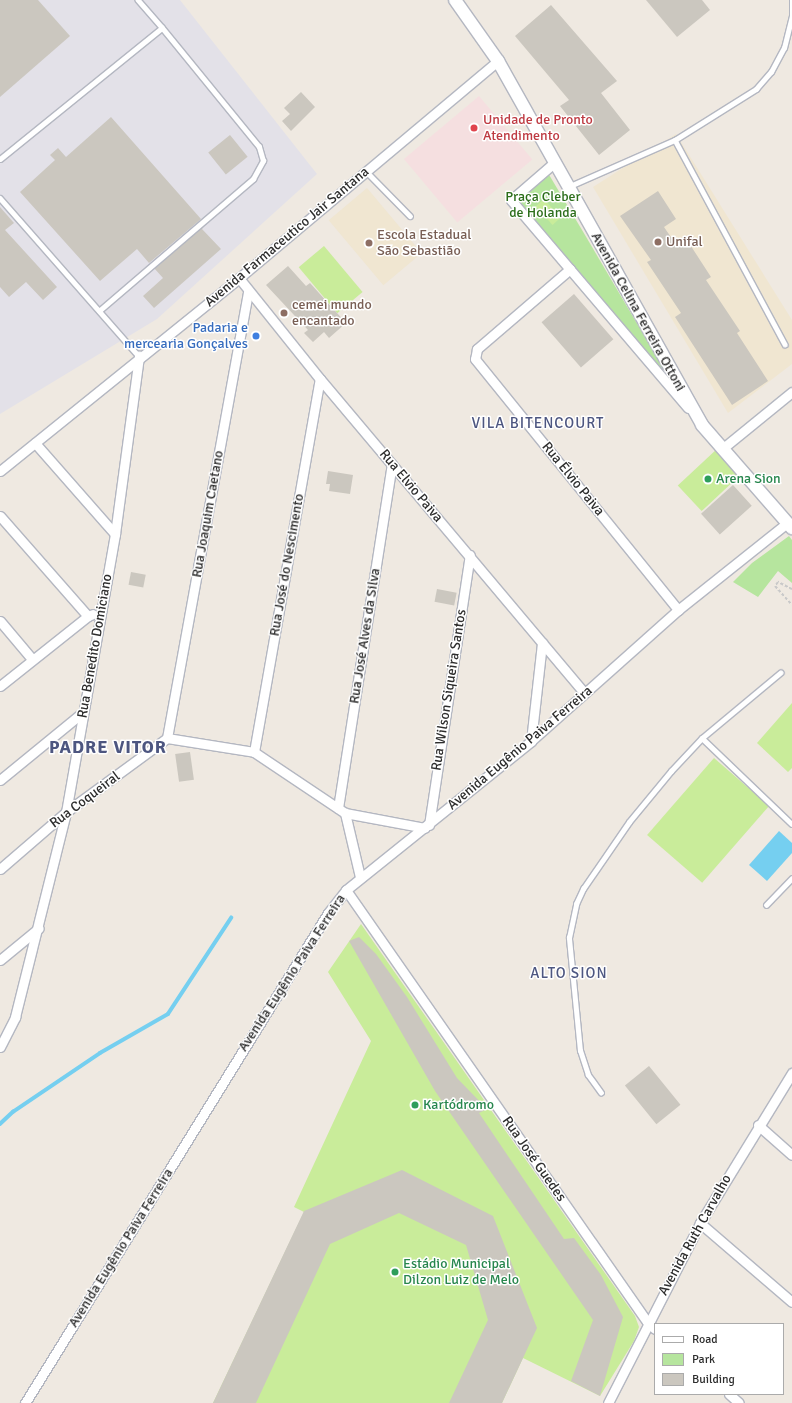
<!DOCTYPE html>
<html>
<head>
<meta charset="utf-8">
<style>
	body { margin:0 }
	#map { position:relative; width:792px; height:1403px; overflow:hidden; background:#efe9e1; font-family:Signika,sans-serif }
	div>[style] { position:absolute }
	.industrial>* { inset:0; background:#e3e1e8 }
	.education>* { inset:0; background:#f0e6d1; transform-origin:0 0 }
	.medical>* { inset:0; background:#f5dfe0; transform-origin:0 0 }
	.green>* { inset:0; background:#b6e59e }
	.pitch>* { inset:0; background:#c9ec9a; transform-origin:0 0 }
	.water>* { inset:0; background:#75cff0 }
	.stream>* { height:3.5px; margin:-1.75px; padding:0 1.75px; transform-origin:1.75px; border-radius:1.75px; background:#75cff0 }
	.building>* { inset:0; background:#cbc7bf; transform-origin:0 0 }
	.path>* { height:2px; margin-top:-1px; transform-origin:0; background:repeating-linear-gradient(90deg,#c9c9c9 0 3px,transparent 0 5px) }
	.roads { filter:drop-shadow(1px 0 #b4b7c1) drop-shadow(-1px 0 #b4b7c1) drop-shadow(0 1px #b4b7c1) drop-shadow(0 -1px #b4b7c1) }
	.service>* { height:4.5px; margin:-2.25px; padding:0 2.25px; transform-origin:2.25px; border-radius:2.25px; background:#fff }
	.minor>* { height:9px; margin:-4.5px; padding:0 4.5px; transform-origin:4.5px; border-radius:4.5px; background:#fff }
	.tertiary>* { height:12px; margin:-6px; padding:0 6px; transform-origin:6px; border-radius:6px; background:#fff }
	.dots>* { width:11px; height:11px; translate:-50% -50%; box-sizing:border-box; border:2px solid #fff; border-radius:50% }
	span { translate:-50% -50%; white-space:nowrap; text-align:center; line-height:1.15; -webkit-text-stroke:3px #fff; paint-order:stroke }
	.health-label { font-size:14px; color:#be3a42 }
	.left { translate:0 -50%; text-align:left }
	.park-label { font-size:14px; color:#2c6e1b }
	.education-label { font-size:14px; color:#785e54 }
	.street-label { font-size:14px; color:#2e2e2e }
	.shop-label { font-size:14px; color:#366cbe }
	.right { translate:-100% -50%; text-align:right }
	.leisure-label { font-size:14px; color:#27864d }
	.neighbourhood-label { font-size:15px; color:#4d5680; letter-spacing:1px }
	.district-label { font-size:18px; color:#4d5680; font-weight:700; letter-spacing:1px }
	.legend { position:absolute; left:654px; top:1323px; width:130px; height:72px; box-sizing:border-box; background:#fff; border:1px solid #ababab; margin:0; padding:5px 7px; list-style:none; font-size:12px; color:#2e2e2e }
	.legend li { display:flex; align-items:center; gap:8px; height:20px }
	.legend b { width:20px; border:1px solid #ababab }
</style>
</head>
<body>
<div id="map">
	<div class="industrial">
		<i style="clip-path:polygon(0 0,180px 0,317px 174px,157px 319px,0 414px)"></i>
	</div>
	<div class="education">
		<i style="clip-path:polygon(676px 134px,792px 320px,792px 364px,728px 413px,593px 187px)"></i>
		<i style="left:367px;top:188px;width:85px;height:50px;rotate:50deg"></i>
	</div>
	<div class="medical">
		<i style="left:479px;top:96px;width:83px;height:98px;rotate:50deg"></i>
	</div>
	<div class="green">
		<i style="clip-path:polygon(545px 168px,585px 235px,682px 400px,511px 200px)"></i>
		<i style="clip-path:polygon(789px 536px,792px 540px,792px 583px,778px 571px,758px 597px,733px 582px,752px 563px)"></i>
	</div>
	<div class="pitch">
		<i style="left:544px;top:199px;width:25px;height:11px;rotate:48deg"></i>
		<i style="left:324px;top:246px;width:60px;height:33px;rotate:50deg"></i>
		<i style="left:718px;top:448px;width:35px;height:55px;rotate:47deg"></i>
		<i style="clip-path:polygon(792px 703px,792px 768px,788px 772px,757px 743px)"></i>
		<i style="left:714px;top:758px;width:73px;height:102px;rotate:41deg"></i>
		<i style="clip-path:polygon(361px 924px,635px 1316px,639px 1327px,634px 1341px,600px 1396px,523px 1358px,502px 1403px,213px 1403px,304px 1212px,294px 1207px,371px 1041px,328px 972px)"></i>
	</div>
	<div class="water">
		<i style="clip-path:polygon(779px 831px,792px 843px,792px 853px,767px 881px,749px 865px)"></i>
	</div>
	<div class="stream">
		<i style="left:0;top:1124px;width:18px;rotate:-43deg"></i>
		<i style="left:13px;top:1112px;width:105px;rotate:-34.1deg"></i>
		<i style="left:100px;top:1053px;width:78px;rotate:-29.8deg"></i>
		<i style="left:168px;top:1014px;width:115px;rotate:-56.7deg"></i>
	</div>
	<div class="building">
		<i style="clip-path:polygon(0 0,38px 0,70px 36px,0 97px)"></i>
		<i style="clip-path:polygon(646px 0,702px 0,710px 10px,677px 37px)"></i>
		<i style="clip-path:polygon(551px 5px,617px 81px,601px 93px,630px 130px,599px 155px,560px 106px,569px 100px,515px 36px)"></i>
		<i style="clip-path:polygon(301px 92px,315px 107px,291px 131px,282px 121px,290px 114px,284px 108px)"></i>
		<i style="clip-path:polygon(111px 117px,201px 219px,149px 263px,137px 249px,100px 281px,20px 192px,55px 160px,50px 155px,58px 148px,66px 157px)"></i>
		<i style="left:230px;top:135px;width:28px;height:28px;rotate:51deg"></i>
		<i style="clip-path:polygon(658px 191px,676px 219px,664px 227px,677px 246px,687px 240px,711px 277px,706px 280px,740px 331px,737px 333px,768px 381px,732px 405px,675px 317px,681px 313px,647px 262px,651px 260px,620px 216px)"></i>
		<i style="clip-path:polygon(0 207px,14px 223px,5px 230px,57px 287px,43px 300px,26px 282px,9px 297px,0 287px)"></i>
		<i style="clip-path:polygon(206px 224px,202px 229px,221px 249px,154px 308px,143px 296px,163px 278px,154px 268px)"></i>
		<i style="clip-path:polygon(288px 266px,306px 286px,310px 283px,346px 323px,329px 338px,324px 332px,313px 342px,304px 333px,308px 330px,266px 285px)"></i>
		<i style="left:574px;top:294px;width:60px;height:43px;rotate:49deg"></i>
		<i style="clip-path:polygon(328px 471px,353px 475px,350px 494px,329px 491px,330px 484px,326px 484px)"></i>
		<i style="left:733px;top:485px;width:28px;height:43px;rotate:48deg"></i>
		<i style="left:131px;top:572px;width:15px;height:13px;rotate:11deg"></i>
		<i style="left:437px;top:589px;width:20px;height:13px;rotate:11deg"></i>
		<i style="left:190px;top:752px;width:28px;height:15px;rotate:82deg"></i>
		<i style="clip-path:polygon(359px 937px,376px 954px,407px 997px,457px 1078px,487px 1109px,479px 1113px,564px 1239px,574px 1238px,601px 1275px,623px 1317px,600px 1396px,571px 1381px,593px 1320px,435px 1091px,349px 941px)"></i>
		<i style="left:649px;top:1066px;width:50px;height:31px;rotate:51deg"></i>
		<i style="clip-path:polygon(402px 1170px,493px 1216px,537px 1328px,502px 1403px,449px 1403px,488px 1320px,466px 1245px,399px 1213px,330px 1244px,256px 1403px,213px 1403px,304px 1211px)"></i>
	</div>
	<div class="path">
		<i style="left:792px;top:589px;width:16px;rotate:-153deg"></i>
		<i style="left:778px;top:582px;width:5px;rotate:127deg"></i>
		<i style="left:775px;top:586px;width:25px;rotate:48deg"></i>
	</div>
	<div class="roads">
		<div class="service">
			<i style="left:675px;top:140px;width:232px;rotate:61.7deg"></i>
			<i style="left:0;top:159px;width:208px;rotate:-39deg"></i>
			<i style="left:162px;top:28px;width:37px;rotate:-131deg"></i>
			<i style="left:366px;top:171px;width:63px;rotate:45.6deg"></i>
			<i style="left:570px;top:186px;width:115px;rotate:-23.7deg"></i>
			<i style="left:675px;top:140px;width:96px;rotate:-32.2deg"></i>
			<i style="left:756px;top:89px;width:23px;rotate:-49deg"></i>
			<i style="left:771px;top:72px;width:27px;rotate:-62deg"></i>
			<i style="left:784px;top:48px;width:33px;rotate:-76deg"></i>
			<i style="left:792px;top:16px;width:16px;rotate:-90deg"></i>
			<i style="left:0;top:198px;width:210px;rotate:48.7deg"></i>
			<i style="left:99px;top:311px;width:203px;rotate:-40.6deg"></i>
			<i style="left:253px;top:179px;width:21px;rotate:-61deg"></i>
			<i style="left:263px;top:161px;width:15px;rotate:-106deg"></i>
			<i style="left:259px;top:147px;width:154px;rotate:-129.2deg"></i>
			<i style="left:702px;top:738px;width:124px;rotate:43.7deg"></i>
			<i style="left:766px;top:905px;width:37px;rotate:-46deg"></i>
			<i style="left:601px;top:1093px;width:22px;rotate:-126deg"></i>
			<i style="left:588px;top:1075px;width:25px;rotate:-108deg"></i>
			<i style="left:580px;top:1051px;width:114px;rotate:-95.6deg"></i>
			<i style="left:569px;top:938px;width:35px;rotate:-78deg"></i>
			<i style="left:576px;top:904px;width:17px;rotate:-65deg"></i>
			<i style="left:583px;top:889px;width:81px;rotate:-55.5deg"></i>
			<i style="left:629px;top:822px;width:66px;rotate:-50.5deg"></i>
			<i style="left:671px;top:771px;width:45px;rotate:-46.8deg"></i>
			<i style="left:702px;top:738px;width:102px;rotate:-39.8deg"></i>
		</div>
		<div class="minor">
			<i style="left:555px;top:162px;width:58px;rotate:139.2deg"></i>
			<i style="left:511px;top:200px;width:273px;rotate:49.6deg"></i>
			<i style="left:570px;top:269px;width:123px;rotate:139.3deg"></i>
			<i style="left:477px;top:349px;width:10px;rotate:101deg"></i>
			<i style="left:475px;top:359px;width:323px;rotate:51deg"></i>
			<i style="left:239px;top:278px;width:129px;rotate:51.3deg"></i>
			<i style="left:320px;top:379px;width:410px;rotate:49.9deg"></i>
			<i style="left:35px;top:443px;width:121px;rotate:48.7deg"></i>
			<i style="left:722px;top:449px;width:90px;rotate:-39.2deg"></i>
			<i style="left:0;top:471px;width:307px;rotate:-38.9deg"></i>
			<i style="left:239px;top:278px;width:338px;rotate:-40deg"></i>
			<i style="left:0;top:516px;width:133px;rotate:48.7deg"></i>
			<i style="left:0;top:621px;width:50px;rotate:49.9deg"></i>
			<i style="left:0;top:686px;width:112px;rotate:-38.5deg"></i>
			<i style="left:88px;top:616px;width:5px;rotate:-22deg"></i>
			<i style="left:167px;top:738px;width:454px;rotate:-79.7deg"></i>
			<i style="left:531px;top:741px;width:99px;rotate:-83.6deg"></i>
			<i style="left:254px;top:752px;width:379px;rotate:-80deg"></i>
			<i style="left:0;top:780px;width:107px;rotate:-39.3deg"></i>
			<i style="left:338px;top:808px;width:348px;rotate:-81.1deg"></i>
			<i style="left:345px;top:813px;width:66px;rotate:76.8deg"></i>
			<i style="left:429px;top:825px;width:273px;rotate:-81.4deg"></i>
			<i style="left:0;top:869px;width:87px;rotate:-40.8deg"></i>
			<i style="left:66px;top:812px;width:125px;rotate:-36.2deg"></i>
			<i style="left:167px;top:738px;width:88px;rotate:9.1deg"></i>
			<i style="left:254px;top:752px;width:110px;rotate:33.8deg"></i>
			<i style="left:345px;top:813px;width:81px;rotate:10.6deg"></i>
			<i style="left:346px;top:890px;width:528px;rotate:55.11deg"></i>
			<i style="left:648px;top:1323px;width:9px;rotate:41deg"></i>
			<i style="left:0;top:960px;width:50px;rotate:-39.4deg"></i>
			<i style="left:0;top:1047px;width:34px;rotate:-63deg"></i>
			<i style="left:15px;top:1017px;width:211px;rotate:-76deg"></i>
			<i style="left:66px;top:812px;width:282px;rotate:-80deg"></i>
			<i style="left:115px;top:534px;width:180px;rotate:-82.3deg"></i>
			<i style="left:758px;top:1125px;width:45px;rotate:41.4deg"></i>
			<i style="left:700px;top:1223px;width:121px;rotate:40.7deg"></i>
			<i style="left:729px;top:1394px;width:13px;rotate:42deg"></i>
			<i style="left:25px;top:1403px;width:576px;rotate:-58.27deg"></i>
			<i style="left:328px;top:913px;width:29px;rotate:-52deg"></i>
			<i style="left:346px;top:890px;width:238px;rotate:-38.8deg"></i>
			<i style="left:531px;top:741px;width:197px;rotate:-41.7deg"></i>
			<i style="left:678px;top:610px;width:139px;rotate:-38.6deg"></i>
			<i style="left:608px;top:1403px;width:202px;rotate:-62.9deg"></i>
			<i style="left:700px;top:1223px;width:176px;rotate:-58.5deg"></i>
		</div>
		<div class="tertiary">
			<i style="left:455px;top:0;width:75px;rotate:54.8deg"></i>
			<i style="left:498px;top:61px;width:417px;rotate:60.7deg"></i>
			<i style="left:702px;top:425px;width:137px;rotate:48.9deg"></i>
		</div>
	</div>
	<div class="dots">
		<i style="left:474px;top:128px;background:#e0444e"></i>
		<i style="left:658px;top:242px;background:#8d6e63"></i>
		<i style="left:369px;top:243px;background:#8d6e63"></i>
		<i style="left:284px;top:313px;background:#8d6e63"></i>
		<i style="left:256px;top:336px;background:#3f7fe0"></i>
		<i style="left:708px;top:479px;background:#2e9e5b"></i>
		<i style="left:415px;top:1105px;background:#2e9e5b"></i>
		<i style="left:395px;top:1272px;background:#2e9e5b"></i>
	</div>
	<div class="health-label">
		<span class="left" style="left:483px;top:128px">Unidade de Pronto<br>Atendimento</span>
	</div>
	<div class="park-label">
		<span style="left:543px;top:205px">Praça Cleber<br>de Holanda</span>
	</div>
	<div class="education-label">
		<span class="left" style="left:377px;top:243px">Escola Estadual<br>São Sebastião</span>
		<span class="left" style="left:666px;top:242px">Unifal</span>
		<span class="left" style="left:292px;top:313px">cemei mundo<br>encantado</span>
	</div>
	<div class="street-label">
		<span style="left:287px;top:237px;rotate:-40deg">Avenida Farmaceutico Jair Santana</span>
		<span style="left:638px;top:312px;rotate:61deg">Avenida Celina Ferreira Ottoni</span>
		<span style="left:573px;top:479px;rotate:51deg">Rua Élvio Paiva</span>
		<span style="left:411px;top:486px;rotate:50deg">Rua Elvio Paiva</span>
		<span style="left:208px;top:514px;rotate:-80deg">Rua Joaquim Caetano</span>
		<span style="left:287px;top:565px;rotate:-80deg">Rua José do Nescimento</span>
		<span style="left:365px;top:636px;rotate:-81deg">Rua José Alves da Silva</span>
		<span style="left:95px;top:646px;rotate:-80deg">Rua Benedito Domiciano</span>
		<span style="left:449px;top:690px;rotate:-81deg">Rua Wilson Siqueira Santos</span>
		<span style="left:520px;top:748px;rotate:-40deg">Avenida Eugênio Paiva Ferreira</span>
		<span style="left:85px;top:800px;rotate:-37deg">Rua Coqueiral</span>
		<span style="left:292px;top:973px;rotate:-57deg">Avenida Eugênio Paiva Ferreira</span>
		<span style="left:534px;top:1159px;rotate:55deg">Rua José Guedes</span>
		<span style="left:695px;top:1235px;rotate:-61deg">Avenida Ruth Carvalho</span>
		<span style="left:121px;top:1248px;rotate:-58deg">Avenida Eugênio Paiva Ferreira</span>
	</div>
	<div class="shop-label">
		<span class="right" style="left:248px;top:336px">Padaria e<br>mercearia Gonçalves</span>
	</div>
	<div class="leisure-label">
		<span class="left" style="left:716px;top:479px">Arena Sion</span>
		<span class="left" style="left:423px;top:1105px">Kartódromo</span>
		<span class="left" style="left:403px;top:1272px">Estádio Municipal<br>Dilzon Luiz de Melo</span>
	</div>
	<div class="neighbourhood-label">
		<span style="left:538px;top:424px">VILA BITENCOURT</span>
		<span style="left:569px;top:974px">ALTO SION</span>
	</div>
	<div class="district-label">
		<span style="left:108px;top:747px">PADRE VITOR</span>
	</div>
	<ul class="legend">
	<li><b style="height:5px;background:#fff"></b>Road</li>
	<li><b style="height:11px;background:#b6e59e"></b>Park</li>
	<li><b style="height:11px;background:#cbc7bf"></b>Building</li>
	</ul>
</div>
</body>
</html>
